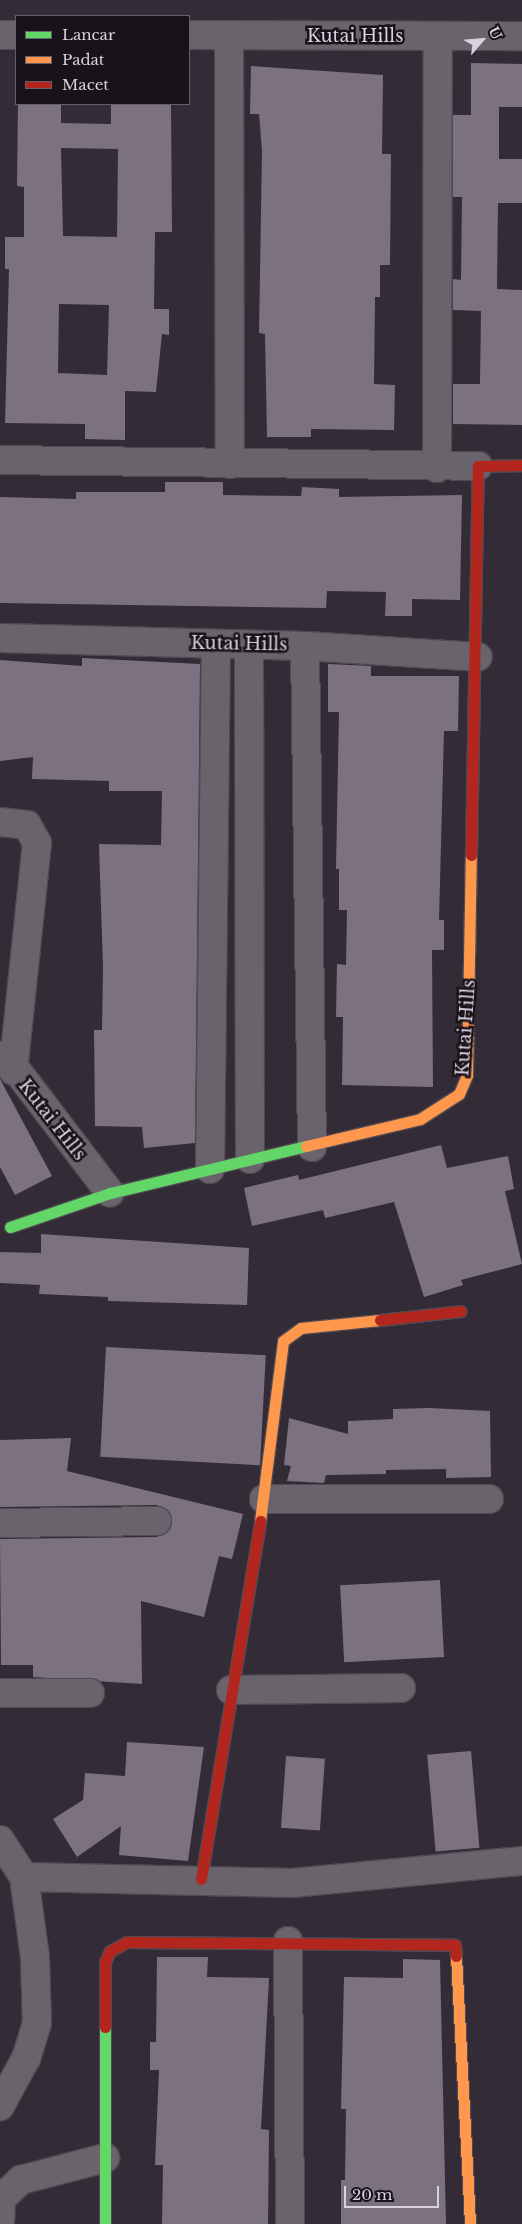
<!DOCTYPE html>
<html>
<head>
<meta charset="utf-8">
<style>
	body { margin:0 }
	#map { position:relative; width:522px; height:2224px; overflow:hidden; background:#332c36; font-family:"Libre Baskerville",serif }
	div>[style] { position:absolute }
	.building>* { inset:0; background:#7c7181; transform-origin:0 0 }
	.roads { filter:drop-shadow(1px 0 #504a53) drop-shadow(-1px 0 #504a53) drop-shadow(0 1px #504a53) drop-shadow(0 -1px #504a53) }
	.street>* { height:28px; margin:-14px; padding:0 14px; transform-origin:14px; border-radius:14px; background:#69646c }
	.fast>* { height:11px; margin:-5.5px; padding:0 5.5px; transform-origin:5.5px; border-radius:5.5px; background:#63d668 }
	.slow>* { height:11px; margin:-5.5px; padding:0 5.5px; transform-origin:5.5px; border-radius:5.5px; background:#ff974d }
	.jam>* { height:11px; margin:-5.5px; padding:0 5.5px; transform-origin:5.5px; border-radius:5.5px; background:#b3261e }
	span { translate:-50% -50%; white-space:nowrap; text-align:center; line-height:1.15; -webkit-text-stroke:5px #18131b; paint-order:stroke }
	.street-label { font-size:18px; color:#d9d1dd }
	.legend { position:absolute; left:15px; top:15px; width:175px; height:90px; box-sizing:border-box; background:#18131b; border:1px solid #655f69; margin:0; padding:6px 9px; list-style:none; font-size:15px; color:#d9d1dd }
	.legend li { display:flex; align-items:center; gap:10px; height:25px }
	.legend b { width:25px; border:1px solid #655f69 }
	.north { position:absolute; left:457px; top:15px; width:50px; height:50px; -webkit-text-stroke:4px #18131b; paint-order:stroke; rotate:63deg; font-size:14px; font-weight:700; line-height:20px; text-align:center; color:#d9d1dd }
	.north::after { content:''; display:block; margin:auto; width:18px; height:22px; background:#d9d1dd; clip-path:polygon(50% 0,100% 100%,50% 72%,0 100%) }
	.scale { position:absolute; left:344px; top:2186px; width:95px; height:22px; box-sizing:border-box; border:2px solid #d9d1dd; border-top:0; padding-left:6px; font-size:15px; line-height:18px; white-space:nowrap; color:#d9d1dd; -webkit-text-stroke:4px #18131b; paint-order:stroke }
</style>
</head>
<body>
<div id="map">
	<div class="building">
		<i style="clip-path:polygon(471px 63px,522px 64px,522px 107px,499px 107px,499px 159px,522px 159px,522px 203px,498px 203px,497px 289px,522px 290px,522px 425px,453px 424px,453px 384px,480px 384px,481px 311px,453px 310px,453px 279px,461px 280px,462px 197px,453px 197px,453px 115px,471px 115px)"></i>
		<i style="clip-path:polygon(251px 66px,383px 75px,382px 154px,391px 154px,390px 265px,380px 265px,380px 297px,375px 297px,374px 384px,395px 385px,394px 430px,311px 429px,311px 437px,267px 437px,265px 334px,259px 333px,262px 151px,259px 114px,250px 114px)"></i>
		<i style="clip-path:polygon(evenodd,18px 104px,61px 104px,61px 123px,111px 124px,111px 104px,171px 104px,172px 232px,155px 232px,154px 309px,169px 309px,169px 335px,162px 334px,156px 392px,125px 391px,125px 440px,85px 439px,85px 424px,5px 423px,9px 269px,5px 269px,5px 237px,24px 237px,24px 187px,17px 186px,18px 104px,61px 148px,118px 149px,117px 237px,63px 236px,61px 148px,18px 104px,59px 304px,109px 305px,107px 375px,58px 373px,59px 304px)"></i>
		<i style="clip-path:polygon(165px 482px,223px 482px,223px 495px,301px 496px,302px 487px,339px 489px,339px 497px,462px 495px,460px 600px,412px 599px,412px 616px,385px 616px,386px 592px,327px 591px,326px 608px,0 603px,0 497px,76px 499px,76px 492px,165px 492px)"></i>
		<i style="clip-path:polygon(82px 658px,200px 664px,195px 1143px,144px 1148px,142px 1127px,95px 1126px,94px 1030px,102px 1030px,103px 967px,99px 844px,161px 845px,162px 791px,109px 791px,109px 781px,32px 779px,33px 757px,0 761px,0 660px,82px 666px)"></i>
		<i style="clip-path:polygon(328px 664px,371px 666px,371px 676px,459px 676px,458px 731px,444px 731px,439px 920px,444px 920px,444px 950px,432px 950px,433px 1087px,342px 1085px,343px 1017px,336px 1017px,337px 964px,346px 965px,347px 910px,339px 910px,339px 869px,336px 869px,339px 712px,328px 712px)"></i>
		<i style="clip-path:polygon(0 1079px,52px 1176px,15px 1195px,0 1167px)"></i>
		<i style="clip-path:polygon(441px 1145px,447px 1168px,508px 1156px,514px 1189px,505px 1191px,522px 1264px,461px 1280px,463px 1285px,424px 1297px,394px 1202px,325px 1218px,323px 1210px,252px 1226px,244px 1188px,298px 1175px,299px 1180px)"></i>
		<i style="clip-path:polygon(41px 1234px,249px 1248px,247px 1305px,108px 1301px,108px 1297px,39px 1294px,40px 1285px,0 1283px,0 1252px,41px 1253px)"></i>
		<i style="left:106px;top:1347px;width:160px;height:110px;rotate:3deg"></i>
		<i style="clip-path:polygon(429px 1408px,490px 1411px,491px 1477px,446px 1478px,446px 1469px,386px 1470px,386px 1474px,326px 1475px,324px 1483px,287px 1481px,291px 1466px,284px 1465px,289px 1418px,348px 1434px,348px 1421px,393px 1419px,393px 1409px)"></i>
		<i style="clip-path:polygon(71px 1438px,67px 1471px,243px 1514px,232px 1559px,219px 1556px,204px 1617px,141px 1601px,142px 1684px,33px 1677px,33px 1665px,1px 1665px,0 1539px,157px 1537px,171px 1528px,170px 1513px,157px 1505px,0 1507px,0 1440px)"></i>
		<i style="left:440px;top:1580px;width:77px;height:100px;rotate:87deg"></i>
		<i style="clip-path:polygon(127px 1742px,204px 1747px,188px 1861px,119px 1855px,121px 1826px,77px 1857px,53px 1819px,83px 1800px,85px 1773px,125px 1776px)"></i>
		<i style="left:471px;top:1751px;width:97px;height:44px;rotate:85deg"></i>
		<i style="left:286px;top:1756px;width:39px;height:72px;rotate:4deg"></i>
		<i style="clip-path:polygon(157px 1957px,208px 1957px,207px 1977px,269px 1978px,261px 2129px,269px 2130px,268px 2224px,162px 2224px,163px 2165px,155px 2165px,159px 2070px,150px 2070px,150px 2042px,156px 2042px)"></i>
		<i style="clip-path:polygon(403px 1959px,440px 1960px,446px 2224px,341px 2224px,341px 2180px,345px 2180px,346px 2109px,341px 2109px,344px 1977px,403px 1978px)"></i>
	</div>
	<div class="roads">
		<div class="street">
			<i style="left:0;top:35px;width:16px"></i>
			<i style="left:189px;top:35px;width:333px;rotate:0.2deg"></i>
			<i style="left:229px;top:35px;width:429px;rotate:89.9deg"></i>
			<i style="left:0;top:460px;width:478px;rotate:0.7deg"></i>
			<i style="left:437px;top:468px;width:432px;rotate:-89.9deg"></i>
			<i style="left:0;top:638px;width:305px;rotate:1.5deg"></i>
			<i style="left:305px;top:646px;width:173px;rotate:3.6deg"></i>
			<i style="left:249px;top:645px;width:514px;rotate:89.89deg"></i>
			<i style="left:305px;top:646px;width:501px;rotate:89.2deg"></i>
			<i style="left:0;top:822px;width:27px;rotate:6deg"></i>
			<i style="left:27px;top:825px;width:21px;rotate:61deg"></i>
			<i style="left:37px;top:843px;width:229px;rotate:96deg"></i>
			<i style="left:5px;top:1055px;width:173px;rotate:52.7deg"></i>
			<i style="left:210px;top:1169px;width:525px;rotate:-89.35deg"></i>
			<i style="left:264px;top:1499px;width:225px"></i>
			<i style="left:0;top:1523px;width:157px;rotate:-0.7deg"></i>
			<i style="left:231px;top:1690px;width:170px;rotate:-0.7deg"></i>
			<i style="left:0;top:1693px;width:90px"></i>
			<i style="left:0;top:1840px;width:44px;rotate:57deg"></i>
			<i style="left:24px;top:1877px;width:81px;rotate:82.2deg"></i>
			<i style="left:35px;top:1957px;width:66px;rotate:88.3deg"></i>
			<i style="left:37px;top:2023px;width:37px;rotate:107deg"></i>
			<i style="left:26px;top:2058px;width:55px;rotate:118.4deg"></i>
			<i style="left:24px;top:1877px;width:268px;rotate:1.3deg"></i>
			<i style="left:292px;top:1883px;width:231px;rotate:-5.5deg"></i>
			<i style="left:288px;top:1941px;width:283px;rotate:89.6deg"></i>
			<i style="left:0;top:2224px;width:25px;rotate:-88deg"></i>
			<i style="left:1px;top:2199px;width:28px;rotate:-44deg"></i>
			<i style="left:21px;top:2180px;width:87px;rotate:-14.7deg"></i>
		</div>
		<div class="fast">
			<i style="left:10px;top:1227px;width:106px;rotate:-18.8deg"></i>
			<i style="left:110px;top:1193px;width:202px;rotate:-13.5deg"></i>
			<i style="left:105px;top:2027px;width:197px;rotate:90deg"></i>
		</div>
		<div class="slow">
			<i style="left:306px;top:1146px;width:117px;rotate:-13.3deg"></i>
			<i style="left:420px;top:1119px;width:46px;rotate:-32.7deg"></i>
			<i style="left:459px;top:1094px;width:21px;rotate:-67deg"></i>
			<i style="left:467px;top:1075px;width:220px;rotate:-89deg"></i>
			<i style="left:260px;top:1521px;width:181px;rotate:-82.7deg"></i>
			<i style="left:283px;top:1341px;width:22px;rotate:-36deg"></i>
			<i style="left:301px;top:1328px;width:79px;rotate:-5.8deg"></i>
			<i style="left:456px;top:1956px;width:268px;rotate:87deg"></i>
		</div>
		<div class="jam">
			<i style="left:471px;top:855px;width:389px;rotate:-89deg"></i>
			<i style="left:478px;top:466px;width:44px;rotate:-1.3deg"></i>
			<i style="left:380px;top:1320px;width:81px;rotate:-6.3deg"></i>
			<i style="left:201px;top:1879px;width:363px;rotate:-80.6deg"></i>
			<i style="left:105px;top:2027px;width:65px;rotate:-90deg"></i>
			<i style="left:105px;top:1962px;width:12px;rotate:-66deg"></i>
			<i style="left:110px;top:1951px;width:19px;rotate:-28deg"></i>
			<i style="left:127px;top:1942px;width:328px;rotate:0.5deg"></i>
			<i style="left:455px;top:1945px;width:11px;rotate:85deg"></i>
		</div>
	</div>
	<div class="street-label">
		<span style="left:355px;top:36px">Kutai Hills</span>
		<span style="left:239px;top:644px;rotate:1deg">Kutai Hills</span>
		<span style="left:466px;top:1028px;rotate:-86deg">Kutai Hills</span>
		<span style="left:52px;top:1120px;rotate:52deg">Kutai Hills</span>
	</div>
	<ul class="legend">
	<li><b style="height:6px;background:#63d668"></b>Lancar</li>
	<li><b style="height:6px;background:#ff974d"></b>Padat</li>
	<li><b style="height:6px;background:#b3261e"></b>Macet</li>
	</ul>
	<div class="north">U</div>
	<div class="scale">20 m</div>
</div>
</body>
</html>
